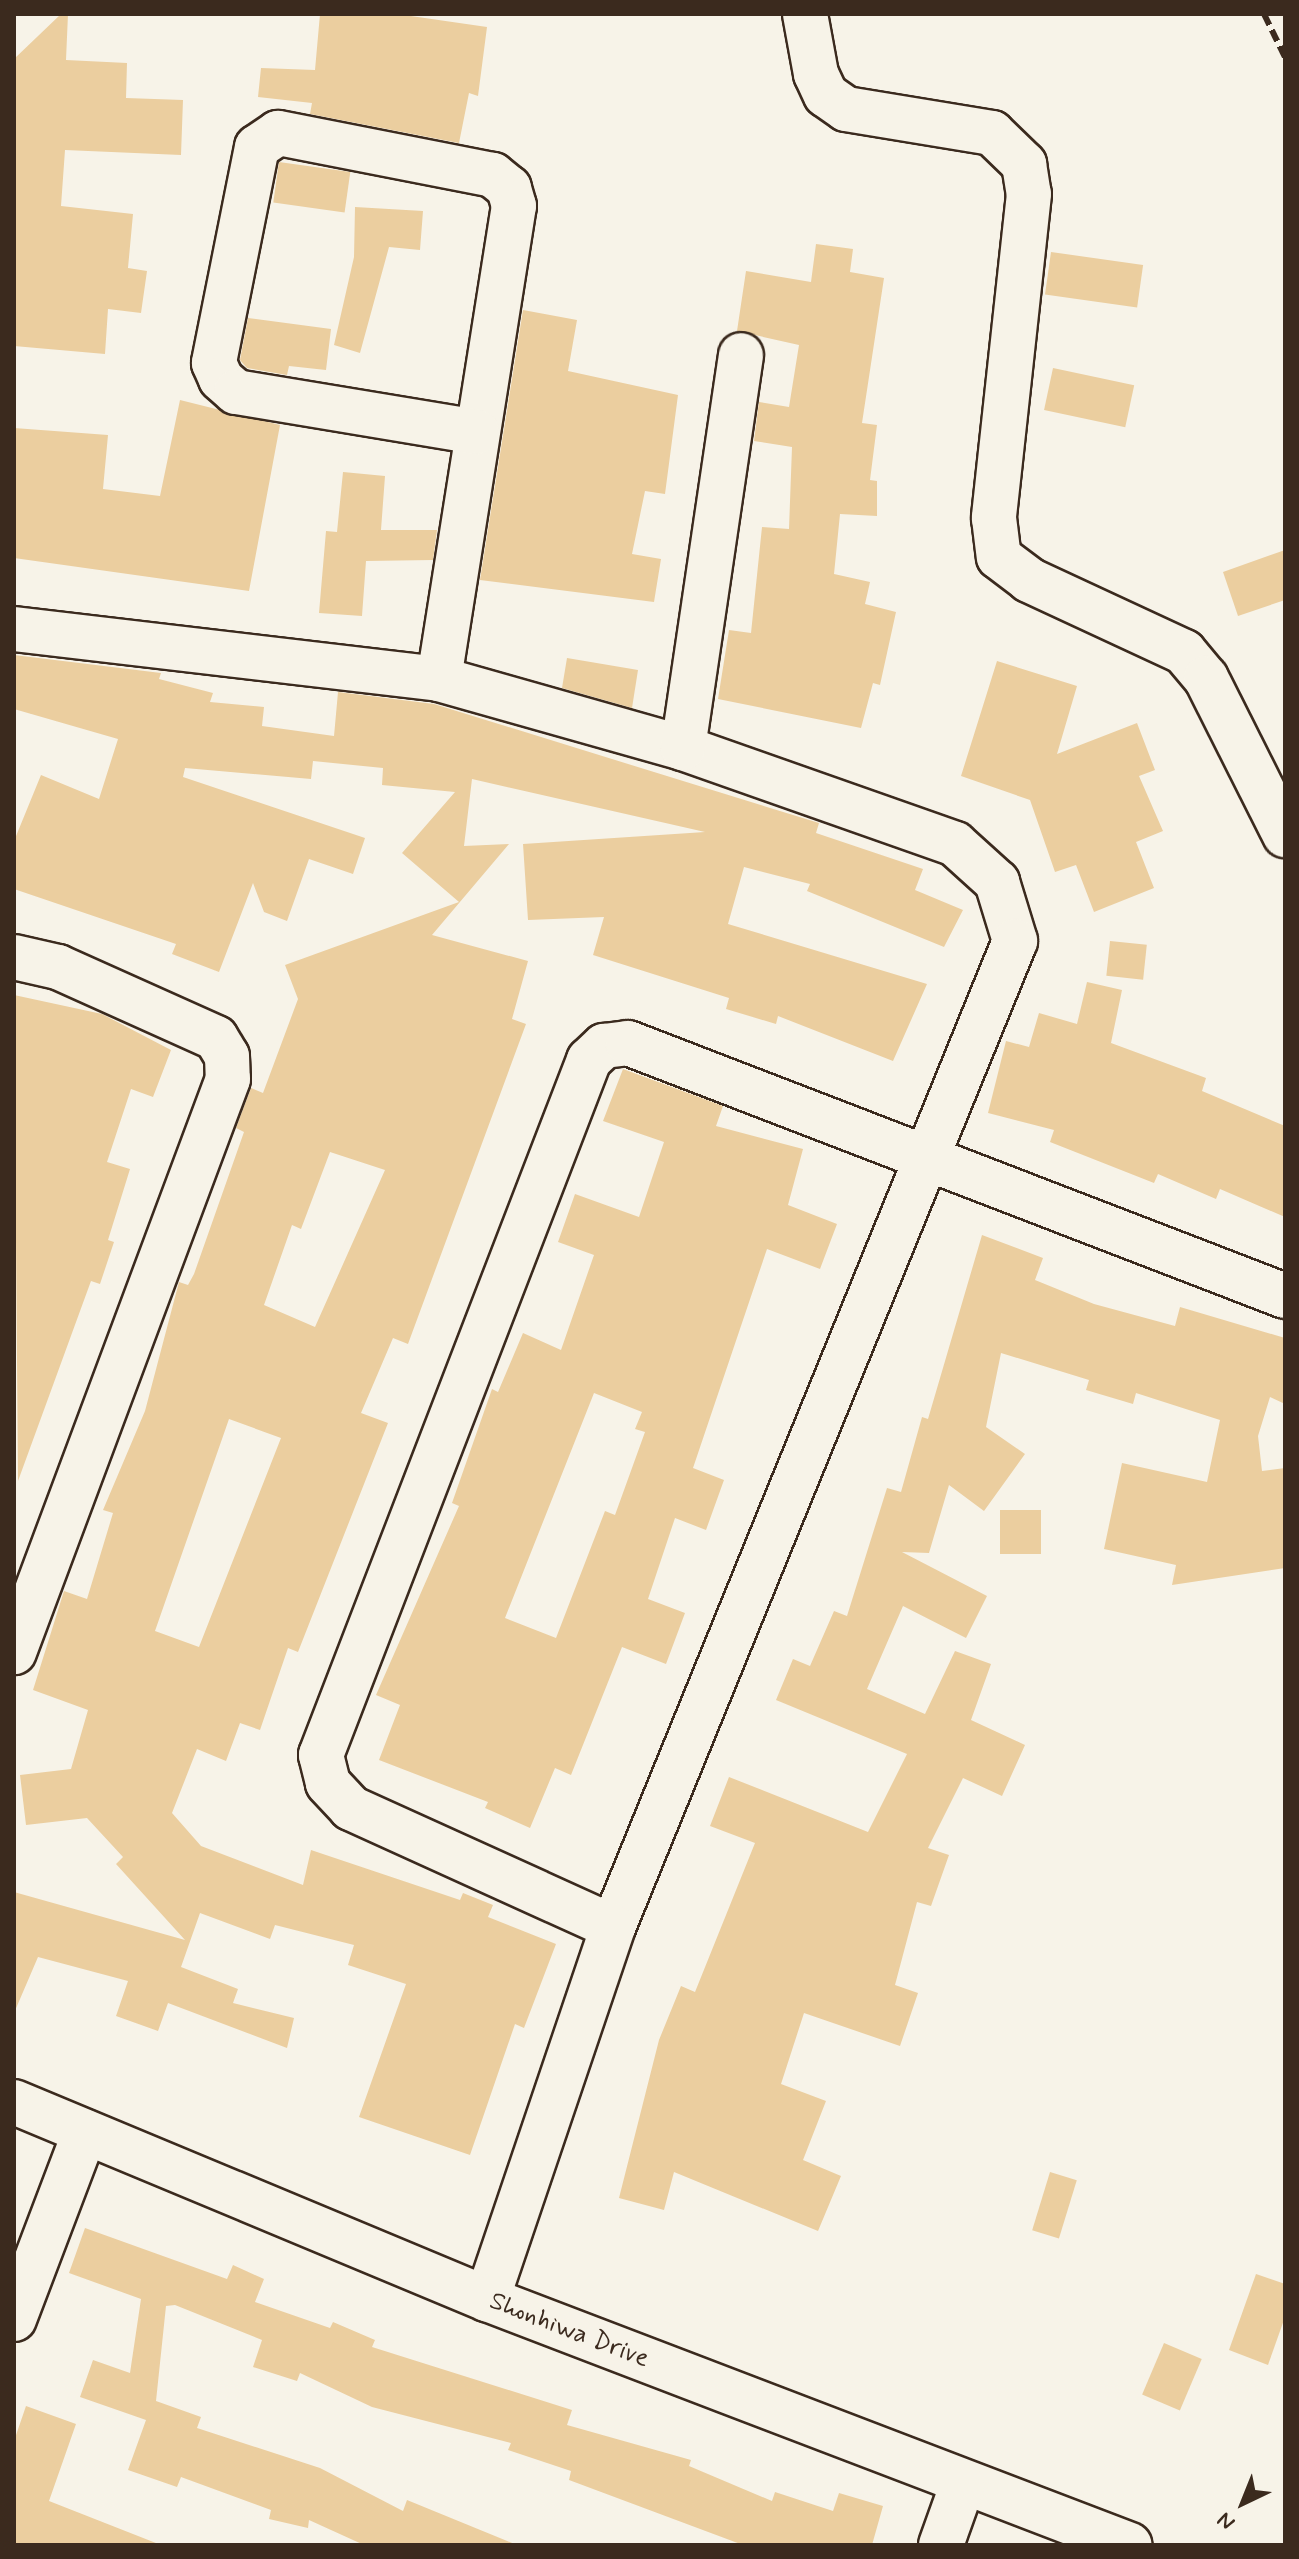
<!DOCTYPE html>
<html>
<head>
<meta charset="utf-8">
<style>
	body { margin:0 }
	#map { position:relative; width:1299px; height:2559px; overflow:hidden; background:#f7f3e8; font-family:Mynerve,sans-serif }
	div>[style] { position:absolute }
	.building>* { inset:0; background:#ebce9f; transform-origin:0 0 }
	.roads { filter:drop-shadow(2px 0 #3b2a1e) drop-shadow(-2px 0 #3b2a1e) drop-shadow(0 2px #3b2a1e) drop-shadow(0 -2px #3b2a1e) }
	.minor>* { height:44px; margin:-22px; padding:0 22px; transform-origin:22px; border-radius:22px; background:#f7f3e8 }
	.rail>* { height:6px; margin-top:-3px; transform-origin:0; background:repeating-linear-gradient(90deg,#3b2a1e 0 12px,transparent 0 18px) }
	span { translate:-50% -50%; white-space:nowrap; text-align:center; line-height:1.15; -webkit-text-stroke:7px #f7f3e8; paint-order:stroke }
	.street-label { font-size:26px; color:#3b2a1e }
	.frame { position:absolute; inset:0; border:16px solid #3b2a1e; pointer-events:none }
	.north { position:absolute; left:1203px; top:2463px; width:80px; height:80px; -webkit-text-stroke:6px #f7f3e8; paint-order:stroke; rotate:223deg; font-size:22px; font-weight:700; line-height:32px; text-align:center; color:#3b2a1e }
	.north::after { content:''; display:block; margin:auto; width:28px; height:36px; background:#3b2a1e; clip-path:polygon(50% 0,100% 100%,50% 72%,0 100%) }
</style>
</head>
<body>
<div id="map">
	<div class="building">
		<i style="clip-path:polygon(61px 14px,68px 14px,66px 60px,127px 63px,126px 98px,183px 100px,181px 155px,65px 150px,61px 206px,133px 214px,128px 268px,147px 271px,141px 313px,108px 309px,105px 354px,14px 346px,14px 59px)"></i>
		<i style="clip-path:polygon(320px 14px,397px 14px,487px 27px,478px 96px,469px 93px,459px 143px,310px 114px,312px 103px,258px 97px,261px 68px,315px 70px)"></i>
		<i style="left:279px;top:162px;width:72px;height:41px;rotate:8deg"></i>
		<i style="clip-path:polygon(355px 207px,423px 211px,420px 250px,389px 247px,360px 353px,334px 345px,354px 257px)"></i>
		<i style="clip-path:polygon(816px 244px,853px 249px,850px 272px,884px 278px,862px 423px,877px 425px,870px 480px,877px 481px,877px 516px,840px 514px,834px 574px,870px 582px,865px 604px,896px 612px,880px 685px,873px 683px,861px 728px,718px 699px,729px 630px,751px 633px,762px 527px,789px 529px,792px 447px,754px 441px,759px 402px,789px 407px,799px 345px,737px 331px,746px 271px,811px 282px)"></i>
		<i style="left:1051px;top:252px;width:93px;height:43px;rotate:8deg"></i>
		<i style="clip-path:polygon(523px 310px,577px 320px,568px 371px,678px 395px,665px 494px,645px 491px,632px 554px,661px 559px,654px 602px,480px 580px)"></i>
		<i style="clip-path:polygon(248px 318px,331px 329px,326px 370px,289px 366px,287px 375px,247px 368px,240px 360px)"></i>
		<i style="left:1053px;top:368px;width:83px;height:43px;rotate:12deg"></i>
		<i style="clip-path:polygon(180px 400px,280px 425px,249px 591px,14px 558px,14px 428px,108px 435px,103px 489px,160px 496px)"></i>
		<i style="clip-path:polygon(343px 472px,385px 476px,381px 530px,437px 530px,433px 560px,366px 561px,362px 616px,319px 613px,326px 531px,337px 532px)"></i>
		<i style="clip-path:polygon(1285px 550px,1285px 600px,1238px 616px,1223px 572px)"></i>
		<i style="clip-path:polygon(evenodd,14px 655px,161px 673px,159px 679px,213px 693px,210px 702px,264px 707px,262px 726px,334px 736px,338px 692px,434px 704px,819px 823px,816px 833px,923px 869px,915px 890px,963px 910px,944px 947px,807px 891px,810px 884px,744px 867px,728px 924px,927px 984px,893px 1061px,778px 1016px,776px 1024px,726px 1009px,729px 998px,593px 955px,604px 917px,528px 920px,523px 844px,705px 832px,472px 779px,464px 846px,509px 844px,432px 935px,528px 961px,512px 1019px,526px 1024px,408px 1344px,393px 1338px,361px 1413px,388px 1423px,298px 1652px,288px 1648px,260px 1730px,240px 1723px,226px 1761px,197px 1749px,172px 1813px,201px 1846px,303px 1885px,311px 1850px,460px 1900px,463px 1893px,493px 1905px,488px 1917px,556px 1944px,524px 2028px,515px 2024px,470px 2155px,359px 2117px,406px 1984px,348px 1965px,354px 1945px,275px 1925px,270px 1939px,200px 1913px,181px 1967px,238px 1989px,233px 2003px,294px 2018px,287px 2048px,168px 2003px,158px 2031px,116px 2016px,128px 1981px,38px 1957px,14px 2013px,14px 1892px,185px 1940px,116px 1864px,123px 1857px,87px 1818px,26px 1825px,20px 1775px,71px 1769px,88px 1710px,33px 1690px,64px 1591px,87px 1599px,113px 1513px,103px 1510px,145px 1411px,179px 1282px,188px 1285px,194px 1274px,244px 1132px,236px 1128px,251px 1088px,263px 1093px,298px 999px,285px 965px,459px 902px,402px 853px,455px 792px,382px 785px,383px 768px,313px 761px,311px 779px,185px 768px,183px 777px,365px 838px,353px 874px,309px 859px,287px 921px,264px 912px,253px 883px,219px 972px,172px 954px,176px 944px,14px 889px,14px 841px,41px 775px,99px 799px,118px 739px,14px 709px,14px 655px,330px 1152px,385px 1170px,315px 1327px,264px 1305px,292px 1225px,301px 1229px,330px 1152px,14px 655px,229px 1419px,281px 1438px,199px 1647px,155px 1631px,229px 1419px)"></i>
		<i style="clip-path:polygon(567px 658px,638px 670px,632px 708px,562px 688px)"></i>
		<i style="clip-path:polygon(997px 661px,1077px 686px,1057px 754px,1137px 723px,1155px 770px,1139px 776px,1163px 831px,1136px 842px,1154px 888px,1094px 912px,1076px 865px,1055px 872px,1030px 800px,961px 776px)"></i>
		<i style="left:1110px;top:941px;width:37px;height:35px;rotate:6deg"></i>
		<i style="clip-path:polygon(1087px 982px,1122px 990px,1111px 1043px,1206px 1078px,1202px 1091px,1285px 1126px,1285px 1217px,1220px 1189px,1216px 1199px,1158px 1174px,1154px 1183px,1050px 1142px,1054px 1130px,988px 1113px,1006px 1041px,1029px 1047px,1039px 1013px,1077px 1024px)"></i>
		<i style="clip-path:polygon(14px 995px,102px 1014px,171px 1050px,153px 1097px,131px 1089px,107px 1162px,130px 1169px,108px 1240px,114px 1242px,100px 1284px,91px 1281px,18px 1481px)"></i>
		<i style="clip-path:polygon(evenodd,623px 1069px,723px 1106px,716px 1126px,803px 1149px,788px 1205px,837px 1224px,820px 1269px,767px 1249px,693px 1468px,724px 1480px,706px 1530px,675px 1518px,648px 1599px,685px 1613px,666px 1664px,622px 1647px,571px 1775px,555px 1768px,530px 1828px,485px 1808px,488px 1802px,379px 1760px,400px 1705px,376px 1695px,459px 1506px,452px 1503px,492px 1389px,498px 1392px,523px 1333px,561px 1350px,594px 1255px,558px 1242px,575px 1194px,639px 1217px,664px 1142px,603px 1121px,623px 1069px,594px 1393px,642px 1412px,635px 1429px,645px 1432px,615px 1515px,605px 1511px,556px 1638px,505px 1618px,594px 1393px)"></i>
		<i style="clip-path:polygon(982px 1235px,1043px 1258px,1035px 1280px,1094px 1304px,1175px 1326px,1180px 1307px,1285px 1338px,1285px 1404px,1270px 1397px,1258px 1436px,1262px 1471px,1285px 1468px,1285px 1568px,1172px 1585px,1176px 1565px,1104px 1549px,1122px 1463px,1207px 1482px,1220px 1420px,1136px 1393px,1133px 1404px,1086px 1390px,1089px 1380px,1001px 1353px,986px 1427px,1025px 1454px,984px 1511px,949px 1485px,929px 1553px,902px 1552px,987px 1596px,966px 1638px,903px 1606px,867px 1689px,925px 1714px,955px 1651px,991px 1664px,971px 1720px,1025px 1745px,1002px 1796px,963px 1778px,928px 1848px,949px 1855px,931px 1906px,917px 1902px,895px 1985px,918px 1993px,900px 2046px,804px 2013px,781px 2084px,826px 2101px,803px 2160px,841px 2176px,818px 2231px,674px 2172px,664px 2210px,619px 2198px,659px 2040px,681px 1986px,695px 1992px,755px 1843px,710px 1826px,729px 1777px,868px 1832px,907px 1754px,776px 1700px,793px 1659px,810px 1666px,834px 1611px,847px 1616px,887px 1488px,901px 1492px,922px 1417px,928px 1419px)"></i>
		<i style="left:1000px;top:1510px;width:41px;height:44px"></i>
		<i style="left:1050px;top:2172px;width:28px;height:61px;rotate:17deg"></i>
		<i style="clip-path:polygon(85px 2228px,227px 2279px,233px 2265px,264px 2279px,255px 2302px,330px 2328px,333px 2322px,375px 2340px,372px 2347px,572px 2410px,567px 2425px,691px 2460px,689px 2466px,772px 2501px,775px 2492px,833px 2511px,839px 2493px,883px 2506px,872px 2545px,743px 2545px,569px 2480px,571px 2471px,508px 2450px,511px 2443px,372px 2407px,300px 2373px,297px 2381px,253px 2367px,262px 2340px,175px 2305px,166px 2306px,156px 2401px,201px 2417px,197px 2428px,320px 2468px,403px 2511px,407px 2500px,517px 2545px,364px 2545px,309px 2520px,308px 2528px,269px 2519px,271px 2510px,181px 2477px,177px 2487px,128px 2470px,146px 2420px,80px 2397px,93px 2360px,130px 2373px,141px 2299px,69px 2273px)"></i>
		<i style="clip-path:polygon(1256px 2274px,1285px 2284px,1285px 2317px,1268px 2365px,1229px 2350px)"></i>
		<i style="left:1164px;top:2343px;width:41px;height:56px;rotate:23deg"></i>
		<i style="clip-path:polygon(26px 2406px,76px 2424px,49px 2501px,161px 2545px,14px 2545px,14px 2441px)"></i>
	</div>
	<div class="roads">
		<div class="minor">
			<i style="left:805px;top:14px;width:61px;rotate:79.6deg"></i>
			<i style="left:816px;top:74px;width:23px;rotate:65deg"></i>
			<i style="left:826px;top:95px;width:24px;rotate:35deg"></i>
			<i style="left:846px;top:109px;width:148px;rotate:9.3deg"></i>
			<i style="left:992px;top:133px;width:45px;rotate:44.1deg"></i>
			<i style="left:1024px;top:164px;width:30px;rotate:81deg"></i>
			<i style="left:1029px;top:194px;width:326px;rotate:96.2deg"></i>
			<i style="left:994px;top:518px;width:39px;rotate:83deg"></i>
			<i style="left:999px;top:557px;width:38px;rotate:37deg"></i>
			<i style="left:1029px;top:580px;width:171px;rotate:24.9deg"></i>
			<i style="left:1184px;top:652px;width:34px;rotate:50deg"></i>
			<i style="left:1206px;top:678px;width:176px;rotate:63.3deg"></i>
			<i style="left:14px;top:629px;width:428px;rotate:6.7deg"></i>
			<i style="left:439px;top:679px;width:254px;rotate:15.8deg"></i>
			<i style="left:683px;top:748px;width:288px;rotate:19.4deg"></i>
			<i style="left:955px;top:844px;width:57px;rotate:42.1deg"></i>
			<i style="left:997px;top:882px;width:62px;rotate:73deg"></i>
			<i style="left:1015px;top:941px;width:1065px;rotate:112.18deg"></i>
			<i style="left:613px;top:1927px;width:393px;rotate:108.7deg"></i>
			<i style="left:439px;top:679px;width:479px;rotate:-81deg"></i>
			<i style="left:514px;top:206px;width:19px;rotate:-106deg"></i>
			<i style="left:509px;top:188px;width:21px;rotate:-141deg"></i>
			<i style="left:493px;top:175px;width:219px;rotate:-168.9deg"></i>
			<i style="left:278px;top:133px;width:25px;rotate:146deg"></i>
			<i style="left:257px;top:147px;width:220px;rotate:101.3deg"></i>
			<i style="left:214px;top:363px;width:17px;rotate:66deg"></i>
			<i style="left:221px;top:379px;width:20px;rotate:41deg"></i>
			<i style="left:236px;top:392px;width:244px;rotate:9.4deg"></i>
			<i style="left:683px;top:748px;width:397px;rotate:-81.6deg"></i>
			<i style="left:14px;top:957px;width:45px;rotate:12.8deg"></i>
			<i style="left:58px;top:967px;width:173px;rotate:24.2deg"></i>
			<i style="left:216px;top:1038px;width:21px;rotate:59deg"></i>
			<i style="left:227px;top:1056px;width:23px;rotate:88deg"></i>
			<i style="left:228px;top:1079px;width:612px;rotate:110.48deg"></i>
			<i style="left:613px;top:1927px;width:288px;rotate:-155.6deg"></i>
			<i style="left:351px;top:1808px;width:34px;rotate:-133deg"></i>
			<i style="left:328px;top:1783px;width:29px;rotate:-104deg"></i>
			<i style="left:321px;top:1755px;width:745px;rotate:-68.91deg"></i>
			<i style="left:589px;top:1060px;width:21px;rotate:-43deg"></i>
			<i style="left:604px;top:1046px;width:24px;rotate:-7deg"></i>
			<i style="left:628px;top:1043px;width:704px;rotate:21.06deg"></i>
			<i style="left:14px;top:2102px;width:512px;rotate:22.61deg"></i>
			<i style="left:487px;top:2299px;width:688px;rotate:20.94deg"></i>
			<i style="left:14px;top:2319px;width:200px;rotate:-69.2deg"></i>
			<i style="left:941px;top:2545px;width:63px;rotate:-70.4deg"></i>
		</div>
	</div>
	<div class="rail">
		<i style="left:1264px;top:14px;width:48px;rotate:64deg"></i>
	</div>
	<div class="street-label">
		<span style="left:569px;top:2331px;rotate:21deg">Shonhiwa Drive</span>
	</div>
	<div class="frame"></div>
	<div class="north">N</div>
</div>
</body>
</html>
